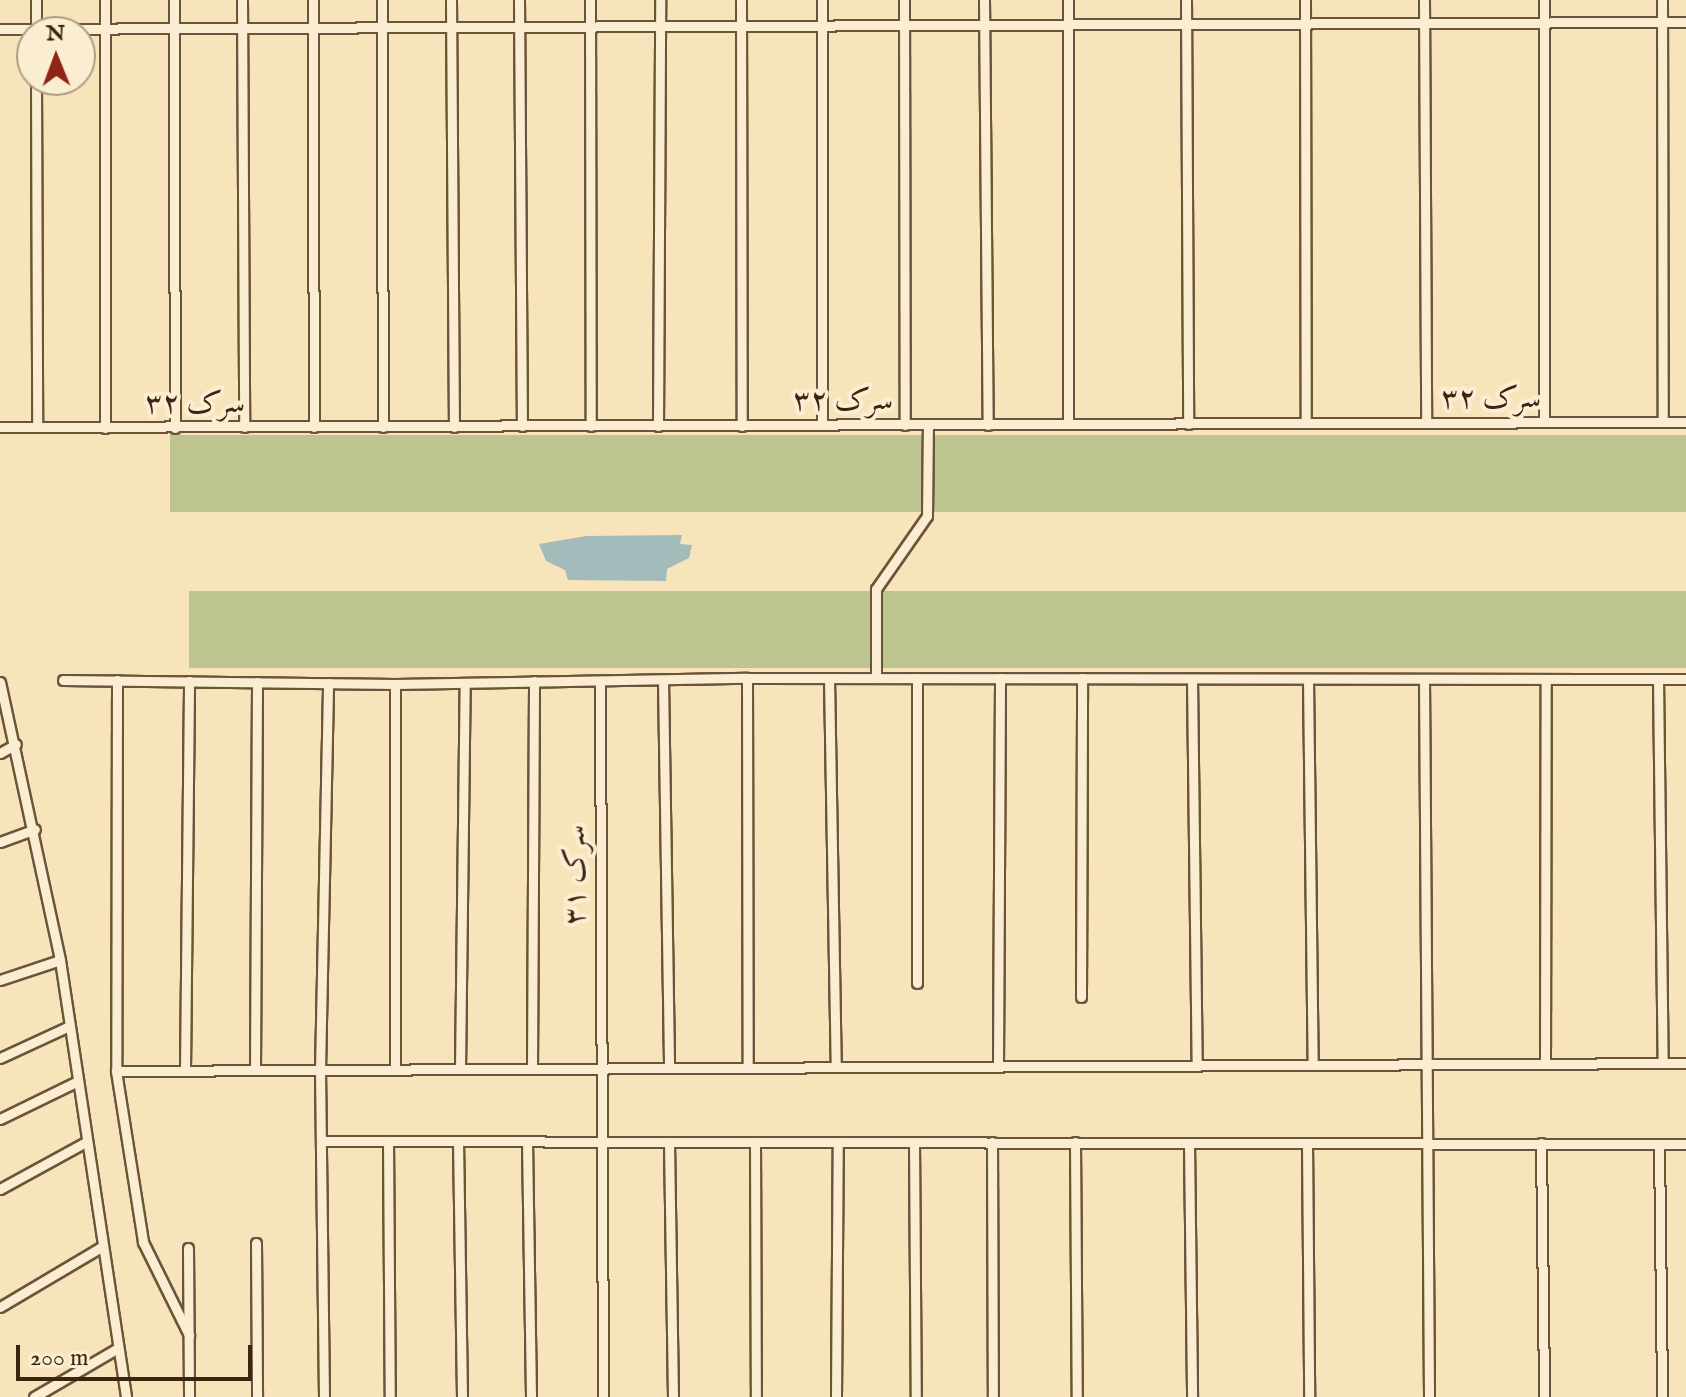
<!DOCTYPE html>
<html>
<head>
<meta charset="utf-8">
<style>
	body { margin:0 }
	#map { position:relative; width:1686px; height:1397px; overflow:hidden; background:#f7e4ba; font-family:"IM FELL English",Amiri,serif }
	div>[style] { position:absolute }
	.green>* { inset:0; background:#bec48f; transform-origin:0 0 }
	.water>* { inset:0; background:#a4bbbc }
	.roads { filter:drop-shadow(2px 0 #6a553a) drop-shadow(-2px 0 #6a553a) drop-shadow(0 2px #6a553a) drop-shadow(0 -2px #6a553a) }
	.street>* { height:9px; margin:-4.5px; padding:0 4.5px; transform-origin:4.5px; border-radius:4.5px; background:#faedd2 }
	span { translate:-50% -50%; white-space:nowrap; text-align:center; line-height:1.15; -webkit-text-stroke:8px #faedd2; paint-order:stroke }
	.street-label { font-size:30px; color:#3b250f }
	.north { position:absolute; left:16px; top:16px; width:80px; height:80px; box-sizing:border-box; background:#faedd2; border:2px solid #ae9d84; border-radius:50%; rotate:359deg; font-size:22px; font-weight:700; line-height:32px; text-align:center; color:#3b250f }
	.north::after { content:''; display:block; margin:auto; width:28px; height:36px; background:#8f2418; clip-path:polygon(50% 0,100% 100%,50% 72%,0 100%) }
	.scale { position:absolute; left:16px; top:1345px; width:236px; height:36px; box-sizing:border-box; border:4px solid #3b250f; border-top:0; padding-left:10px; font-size:24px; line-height:28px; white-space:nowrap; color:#3b250f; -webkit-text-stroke:6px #faedd2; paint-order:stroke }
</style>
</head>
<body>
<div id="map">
	<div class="green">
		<i style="left:1686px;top:435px;width:77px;height:1516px;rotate:90deg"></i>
		<i style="left:1686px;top:591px;width:77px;height:1497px;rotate:90deg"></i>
	</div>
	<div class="water">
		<i style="clip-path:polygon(682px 535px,680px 544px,692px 545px,689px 558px,667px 569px,666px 581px,568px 580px,565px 570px,546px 561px,539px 544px,586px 536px)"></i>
	</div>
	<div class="roads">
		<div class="street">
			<i style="left:36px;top:0;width:32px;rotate:90deg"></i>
			<i style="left:174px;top:0;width:428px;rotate:89.9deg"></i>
			<i style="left:242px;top:0;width:427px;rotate:89.7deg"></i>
			<i style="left:313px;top:0;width:427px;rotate:89.9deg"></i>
			<i style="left:382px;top:0;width:427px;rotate:89.9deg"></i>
			<i style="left:451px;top:0;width:427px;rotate:89.6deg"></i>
			<i style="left:519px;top:0;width:426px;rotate:89.6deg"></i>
			<i style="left:590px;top:0;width:426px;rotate:89.9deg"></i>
			<i style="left:741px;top:0;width:426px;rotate:89.9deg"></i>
			<i style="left:904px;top:0;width:425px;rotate:89.9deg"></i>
			<i style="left:984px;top:0;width:425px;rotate:89.5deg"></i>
			<i style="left:1068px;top:0;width:424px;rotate:90deg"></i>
			<i style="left:1186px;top:0;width:424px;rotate:89.7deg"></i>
			<i style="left:1305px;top:0;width:423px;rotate:89.9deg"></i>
			<i style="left:1424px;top:0;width:423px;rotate:89.7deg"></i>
			<i style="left:1662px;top:0;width:422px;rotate:89.9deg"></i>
			<i style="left:0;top:29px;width:1686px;rotate:-0.24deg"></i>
			<i style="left:36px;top:80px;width:347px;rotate:89.8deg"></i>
			<i style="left:1544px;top:422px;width:422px;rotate:-90deg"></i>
			<i style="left:822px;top:425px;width:425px;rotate:-90deg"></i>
			<i style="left:658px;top:426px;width:426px;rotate:-89.7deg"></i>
			<i style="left:0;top:427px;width:1686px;rotate:-0.17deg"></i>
			<i style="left:105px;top:428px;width:428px;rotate:-90deg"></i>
			<i style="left:747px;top:678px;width:390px;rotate:89.9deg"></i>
			<i style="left:829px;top:678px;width:389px;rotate:89deg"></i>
			<i style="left:876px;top:678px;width:89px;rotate:-90deg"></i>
			<i style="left:876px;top:589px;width:89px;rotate:-55.1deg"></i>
			<i style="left:927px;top:516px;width:91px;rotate:-89.4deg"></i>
			<i style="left:917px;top:678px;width:305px;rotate:90deg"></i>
			<i style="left:1192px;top:679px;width:386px;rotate:89.3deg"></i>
			<i style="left:1308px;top:679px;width:386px;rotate:89.3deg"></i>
			<i style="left:1424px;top:679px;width:718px;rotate:89.6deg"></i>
			<i style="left:1658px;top:679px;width:384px;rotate:89.3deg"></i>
			<i style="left:63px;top:680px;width:332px;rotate:0.7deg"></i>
			<i style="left:395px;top:684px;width:352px;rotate:-1deg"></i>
			<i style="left:747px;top:678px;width:939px;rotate:0.06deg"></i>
			<i style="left:117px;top:680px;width:391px;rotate:90.1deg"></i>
			<i style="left:116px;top:1071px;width:173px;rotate:81deg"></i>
			<i style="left:143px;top:1242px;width:104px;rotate:63.7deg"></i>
			<i style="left:663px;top:680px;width:388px;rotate:89.1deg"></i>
			<i style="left:600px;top:681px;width:716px;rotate:89.76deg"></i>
			<i style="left:0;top:682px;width:284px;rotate:77.8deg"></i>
			<i style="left:60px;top:960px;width:442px;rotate:81.4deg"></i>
			<i style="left:0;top:753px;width:18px;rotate:-29deg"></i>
			<i style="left:0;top:842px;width:37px;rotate:-20deg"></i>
			<i style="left:0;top:980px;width:63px;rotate:-18.4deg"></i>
			<i style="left:1081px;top:997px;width:319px;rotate:-89.8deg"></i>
			<i style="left:0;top:1058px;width:74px;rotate:-24.8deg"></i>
			<i style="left:1545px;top:1064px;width:385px;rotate:-89.9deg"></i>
			<i style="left:998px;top:1066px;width:388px;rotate:-89.7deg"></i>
			<i style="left:395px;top:1069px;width:385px;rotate:-90deg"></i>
			<i style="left:460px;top:1069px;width:386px;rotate:-89.3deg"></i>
			<i style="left:532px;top:1069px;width:388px;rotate:-89.7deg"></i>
			<i style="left:185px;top:1070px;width:389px;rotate:-89.4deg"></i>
			<i style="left:255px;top:1070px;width:388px;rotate:-89.7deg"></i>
			<i style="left:116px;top:1071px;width:1570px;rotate:-0.29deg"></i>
			<i style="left:0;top:1119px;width:87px;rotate:-26deg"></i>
			<i style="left:321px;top:1141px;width:1365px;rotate:0.13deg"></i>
			<i style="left:388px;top:1141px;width:256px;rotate:89.6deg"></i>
			<i style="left:458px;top:1141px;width:256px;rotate:89.1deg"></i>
			<i style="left:527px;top:1141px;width:256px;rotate:89.1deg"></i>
			<i style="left:669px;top:1142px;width:255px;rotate:89.1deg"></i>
			<i style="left:755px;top:1142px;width:255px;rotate:89.8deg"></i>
			<i style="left:914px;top:1142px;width:255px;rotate:89.6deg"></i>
			<i style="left:992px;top:1142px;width:255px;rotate:89.8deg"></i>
			<i style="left:1075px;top:1142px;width:255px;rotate:89.6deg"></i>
			<i style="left:1189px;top:1143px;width:254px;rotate:89.3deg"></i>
			<i style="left:1307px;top:1143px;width:254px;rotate:89.5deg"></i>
			<i style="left:1541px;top:1143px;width:254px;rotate:89.3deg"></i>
			<i style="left:1659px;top:1144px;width:253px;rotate:89.3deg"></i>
			<i style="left:0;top:1189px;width:96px;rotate:-28.7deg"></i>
			<i style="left:256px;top:1243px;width:154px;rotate:89.6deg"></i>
			<i style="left:188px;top:1248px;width:149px;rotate:89.6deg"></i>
			<i style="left:0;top:1307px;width:117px;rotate:-30.7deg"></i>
			<i style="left:34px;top:1397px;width:97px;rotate:-30.3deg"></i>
			<i style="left:324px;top:1397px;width:327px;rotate:-90.7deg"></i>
			<i style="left:320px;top:1070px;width:387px;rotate:-88.8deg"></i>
			<i style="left:836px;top:1397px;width:255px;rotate:-89.6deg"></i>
		</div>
	</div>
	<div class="street-label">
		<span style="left:1491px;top:399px">سرک ۳۲</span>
		<span style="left:843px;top:401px">سرک ۳۲</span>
		<span style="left:195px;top:404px">سرک ۳۲</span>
		<span style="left:576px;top:875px;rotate:-90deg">سرک ۳۱</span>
	</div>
	<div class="north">N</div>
	<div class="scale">200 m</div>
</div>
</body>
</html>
